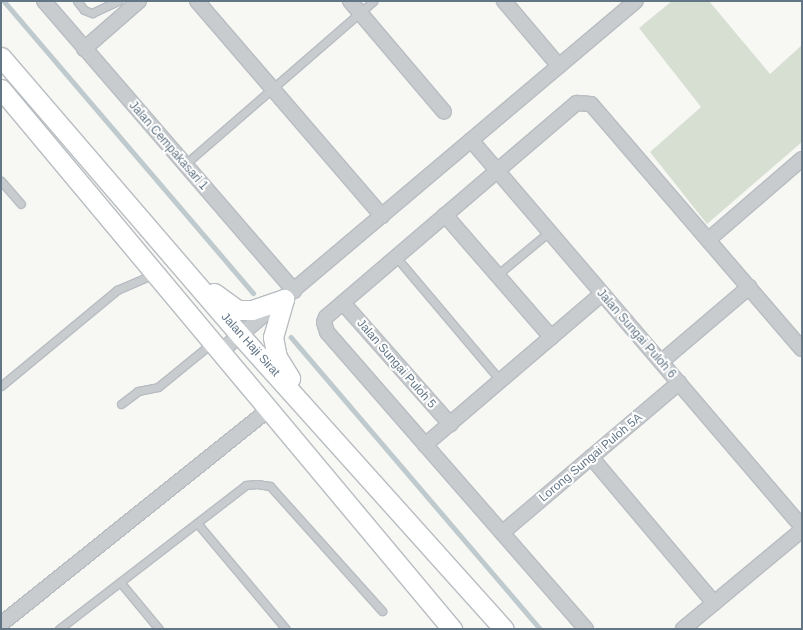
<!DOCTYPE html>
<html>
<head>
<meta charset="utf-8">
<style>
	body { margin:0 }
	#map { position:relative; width:803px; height:630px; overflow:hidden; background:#f7f7f3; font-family:Helvetica,sans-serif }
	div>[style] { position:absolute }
	.green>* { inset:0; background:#d7dfd3 }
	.stream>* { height:4.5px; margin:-2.25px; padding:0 2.25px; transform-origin:2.25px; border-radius:2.25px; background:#bfcacf }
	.roads { filter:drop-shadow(1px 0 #b8bdc2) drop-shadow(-1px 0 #b8bdc2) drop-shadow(0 1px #b8bdc2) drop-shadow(0 -1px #b8bdc2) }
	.service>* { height:7px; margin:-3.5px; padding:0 3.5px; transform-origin:3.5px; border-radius:3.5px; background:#c9cccf }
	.minor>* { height:14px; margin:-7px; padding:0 7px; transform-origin:7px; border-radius:7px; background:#c9cccf }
	.secondary>* { height:19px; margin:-9.5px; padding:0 9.5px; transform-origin:9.5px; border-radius:9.5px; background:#fff }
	span { translate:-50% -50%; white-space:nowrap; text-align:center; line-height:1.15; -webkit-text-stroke:4px #fff; paint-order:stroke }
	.street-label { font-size:12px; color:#637686 }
	.frame { position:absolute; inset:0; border:2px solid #637686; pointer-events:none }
</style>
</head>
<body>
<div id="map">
	<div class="green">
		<i style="clip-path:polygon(672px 1px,709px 1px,770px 74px,802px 45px,802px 142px,707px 224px,650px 152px,701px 107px,639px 28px)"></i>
	</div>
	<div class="stream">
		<i style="left:4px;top:1px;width:384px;rotate:49.5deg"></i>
		<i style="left:291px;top:337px;width:384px;rotate:49.5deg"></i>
	</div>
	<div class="roads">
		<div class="service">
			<i style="left:77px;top:1px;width:11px;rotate:52deg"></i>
			<i style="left:84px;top:10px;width:9px;rotate:21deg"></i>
			<i style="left:92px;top:13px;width:29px;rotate:-25deg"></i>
			<i style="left:184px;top:165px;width:250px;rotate:-40.9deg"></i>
			<i style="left:1px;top:181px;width:30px;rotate:49deg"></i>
			<i style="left:396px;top:257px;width:161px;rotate:49.8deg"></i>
			<i style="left:497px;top:275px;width:67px;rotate:-39.6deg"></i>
			<i style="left:1px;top:386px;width:151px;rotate:-39.6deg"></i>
			<i style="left:117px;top:290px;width:40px;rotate:-23.4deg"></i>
			<i style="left:121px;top:404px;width:21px;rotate:-37deg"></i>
			<i style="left:138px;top:391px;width:20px;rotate:-11deg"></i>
			<i style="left:158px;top:387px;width:70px;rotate:-39.2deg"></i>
			<i style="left:197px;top:523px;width:138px;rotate:50deg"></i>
			<i style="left:120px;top:582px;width:61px;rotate:50.3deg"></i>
			<i style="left:59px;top:629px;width:236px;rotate:-37.6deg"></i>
			<i style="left:246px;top:485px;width:11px;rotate:-5deg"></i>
			<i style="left:257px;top:484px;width:13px;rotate:9deg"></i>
			<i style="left:270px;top:486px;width:168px;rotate:48.1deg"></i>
		</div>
		<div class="minor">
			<i style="left:44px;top:1px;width:383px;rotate:49.2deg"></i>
			<i style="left:197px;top:1px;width:284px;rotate:49.3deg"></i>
			<i style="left:350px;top:1px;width:145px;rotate:49.7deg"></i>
			<i style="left:504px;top:1px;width:85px;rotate:49.8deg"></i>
			<i style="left:84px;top:49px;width:73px;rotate:-41.1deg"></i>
			<i style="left:471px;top:140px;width:509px;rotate:49.46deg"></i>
			<i style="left:445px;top:215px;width:162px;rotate:49deg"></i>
			<i style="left:708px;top:240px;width:124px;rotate:-40.8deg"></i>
			<i style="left:343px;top:303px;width:162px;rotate:48.5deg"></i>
			<i style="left:220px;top:352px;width:544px;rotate:-40.16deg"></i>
			<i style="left:661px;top:362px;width:116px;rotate:-40.4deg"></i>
			<i style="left:425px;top:445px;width:233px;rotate:-40.5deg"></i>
			<i style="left:591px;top:457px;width:191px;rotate:49.9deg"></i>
			<i style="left:503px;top:532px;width:231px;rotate:-40.3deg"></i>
			<i style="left:1px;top:624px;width:344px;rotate:-38.7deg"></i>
			<i style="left:586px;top:629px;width:394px;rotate:-131.1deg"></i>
			<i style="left:327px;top:332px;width:10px;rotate:-107deg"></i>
			<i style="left:324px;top:322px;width:5px;rotate:-68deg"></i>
			<i style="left:326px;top:317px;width:330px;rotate:-40.5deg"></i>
			<i style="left:577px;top:103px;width:14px;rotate:4deg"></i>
			<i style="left:591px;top:104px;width:323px;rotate:49.3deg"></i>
			<i style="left:683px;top:629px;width:155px;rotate:-39.8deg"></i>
		</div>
		<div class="secondary">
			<i style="left:1px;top:57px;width:367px;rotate:49.3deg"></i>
			<i style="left:240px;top:335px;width:395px;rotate:48.1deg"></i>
			<i style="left:1px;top:89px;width:704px;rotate:50.13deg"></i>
			<i style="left:214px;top:293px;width:29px;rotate:36deg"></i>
			<i style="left:237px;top:310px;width:15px"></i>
			<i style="left:252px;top:310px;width:34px;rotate:-19deg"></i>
			<i style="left:284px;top:299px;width:40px;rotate:106deg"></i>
			<i style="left:273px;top:337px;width:20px;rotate:79deg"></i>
			<i style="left:277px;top:357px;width:25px;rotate:58deg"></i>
		</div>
	</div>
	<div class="street-label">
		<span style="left:168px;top:146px;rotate:49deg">Jalan Cempakasari 1</span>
		<span style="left:636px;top:334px;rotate:49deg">Jalan Sungai Puloh 6</span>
		<span style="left:250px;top:345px;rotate:48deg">Jalan Haji Sirat</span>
		<span style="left:396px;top:364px;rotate:49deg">Jalan Sungai Puloh 5</span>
		<span style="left:591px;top:458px;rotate:-40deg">Lorong Sungai Puloh 5A</span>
	</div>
	<div class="frame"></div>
</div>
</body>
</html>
